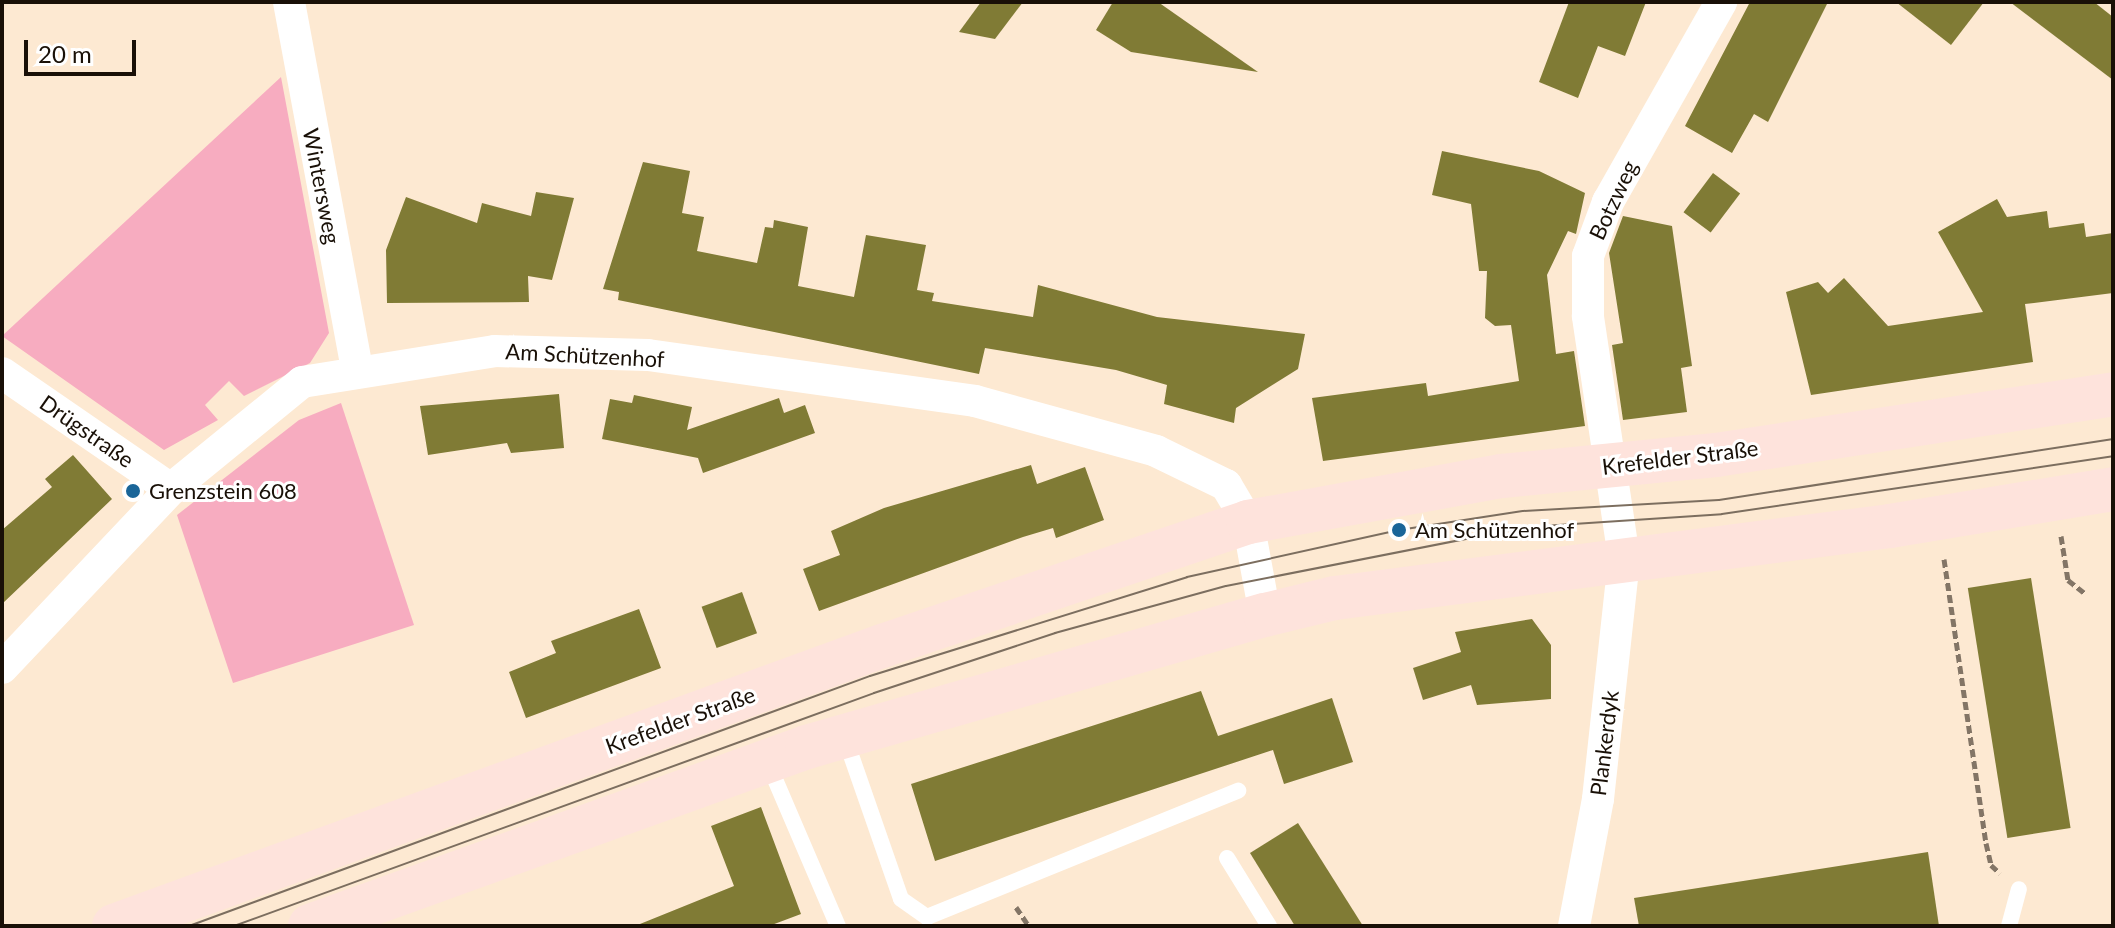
<!DOCTYPE html>
<html>
<head>
<meta charset="utf-8">
<style>
	body { margin:0 }
	#map { position:relative; width:2115px; height:928px; overflow:hidden; background:#fde9d2; font-family:Lato,sans-serif }
	div>[style] { position:absolute }
	.green>* { inset:0; background:#f7acc0 }
	.building>* { inset:0; background:#807b35; transform-origin:0 0 }
	.path>* { height:5px; margin-top:-2.5px; transform-origin:0; background:repeating-linear-gradient(90deg,#837566 0 8px,transparent 0 12px) }
	.lane>* { height:16px; margin:-8px; padding:0 8px; transform-origin:8px; border-radius:8px; background:#fff }
	.street>* { height:32px; margin:-16px; padding:0 16px; transform-origin:16px; border-radius:16px; background:#fff }
	.secondary>* { height:44px; margin:-22px; padding:0 22px; transform-origin:22px; border-radius:22px; background:#fee3dc }
	.tram>* { height:2px; margin:-1px; padding:0 1px; transform-origin:1px; border-radius:1px; background:#7c6e5f }
	.dots>* { width:22px; height:22px; translate:-50% -50%; box-sizing:border-box; border:4px solid #fff; border-radius:50% }
	span { translate:-50% -50%; white-space:nowrap; text-align:center; line-height:1.15; -webkit-text-stroke:6px #fff; paint-order:stroke }
	.street-label { font-size:22px; color:#191007 }
	.poi-label { font-size:22px; color:#191007 }
	.left { translate:0 -50%; text-align:left }
	.frame { position:absolute; inset:0; border:4px solid #191007; pointer-events:none }
	.scale { position:absolute; left:24px; top:40px; width:112px; height:36px; box-sizing:border-box; border:4px solid #191007; border-top:0; padding-left:10px; font-size:24px; line-height:28px; white-space:nowrap; color:#191007; -webkit-text-stroke:6px #fff; paint-order:stroke }
</style>
</head>
<body>
<div id="map">
	<div class="green">
		<i style="clip-path:polygon(281px 77px,329px 333px,310px 363px,244px 396px,229px 381px,205px 405px,218px 420px,164px 450px,2px 336px)"></i>
		<i style="clip-path:polygon(341px 403px,414px 625px,233px 683px,177px 515px,299px 420px)"></i>
	</div>
	<div class="building">
		<i style="clip-path:polygon(981px 2px,1023px 2px,995px 39px,959px 32px)"></i>
		<i style="clip-path:polygon(1113px 2px,1158px 2px,1258px 72px,1131px 52px,1096px 30px)"></i>
		<i style="clip-path:polygon(1569px 2px,1646px 2px,1625px 56px,1598px 46px,1578px 98px,1539px 82px)"></i>
		<i style="clip-path:polygon(1750px 2px,1828px 2px,1768px 122px,1754px 114px,1732px 153px,1685px 126px)"></i>
		<i style="clip-path:polygon(1896px 2px,1984px 2px,1951px 45px)"></i>
		<i style="clip-path:polygon(2010px 2px,2094px 2px,2113px 17px,2113px 80px)"></i>
		<i style="clip-path:polygon(1442px 151px,1539px 171px,1585px 193px,1576px 234px,1568px 231px,1547px 275px,1556px 354px,1574px 351px,1585px 426px,1323px 461px,1312px 398px,1426px 383px,1428px 396px,1519px 381px,1511px 325px,1495px 326px,1485px 318px,1487px 271px,1479px 271px,1471px 204px,1432px 195px)"></i>
		<i style="clip-path:polygon(643px 162px,690px 171px,682px 213px,704px 217px,697px 251px,757px 263px,765px 227px,773px 228px,774px 220px,808px 227px,798px 286px,854px 297px,866px 235px,926px 245px,917px 290px,934px 293px,932px 301px,1033px 317px,1038px 285px,1157px 317px,1305px 334px,1298px 369px,1236px 408px,1234px 423px,1164px 404px,1167px 385px,1116px 370px,985px 348px,979px 374px,618px 300px,619px 292px,603px 289px)"></i>
		<i style="left:1713px;top:173px;width:34px;height:49px;rotate:37deg"></i>
		<i style="clip-path:polygon(536px 192px,574px 198px,552px 280px,528px 276px,529px 302px,387px 303px,386px 250px,406px 197px,477px 223px,482px 203px,531px 216px)"></i>
		<i style="clip-path:polygon(1997px 199px,2007px 217px,2047px 211px,2049px 228px,2084px 223px,2086px 237px,2113px 233px,2113px 293px,2025px 304px,2033px 362px,1811px 395px,1786px 292px,1818px 282px,1828px 293px,1844px 278px,1888px 326px,1983px 312px,1938px 232px)"></i>
		<i style="clip-path:polygon(1623px 216px,1672px 226px,1692px 366px,1681px 368px,1687px 412px,1623px 420px,1612px 345px,1623px 343px,1609px 253px)"></i>
		<i style="clip-path:polygon(559px 394px,564px 448px,511px 453px,507px 443px,428px 455px,420px 406px)"></i>
		<i style="clip-path:polygon(634px 395px,692px 407px,687px 430px,779px 398px,784px 413px,805px 405px,815px 433px,703px 473px,698px 458px,602px 439px,610px 399px,632px 403px)"></i>
		<i style="clip-path:polygon(73px 455px,112px 499px,2px 604px,2px 530px,52px 487px,45px 479px)"></i>
		<i style="clip-path:polygon(1031px 465px,1037px 484px,1085px 467px,1104px 520px,1056px 538px,1053px 528px,1023px 537px,819px 611px,803px 569px,840px 555px,831px 531px,884px 508px)"></i>
		<i style="left:2031px;top:578px;width:253px;height:64px;rotate:81deg"></i>
		<i style="left:742px;top:592px;width:44px;height:43px;rotate:70deg"></i>
		<i style="clip-path:polygon(639px 609px,661px 668px,526px 718px,509px 672px,556px 653px,551px 641px)"></i>
		<i style="clip-path:polygon(1532px 619px,1551px 645px,1551px 699px,1477px 705px,1471px 685px,1423px 700px,1413px 668px,1461px 652px,1455px 632px)"></i>
		<i style="clip-path:polygon(1201px 691px,1218px 736px,1332px 698px,1353px 762px,1284px 784px,1273px 750px,935px 861px,911px 784px)"></i>
		<i style="clip-path:polygon(761px 807px,801px 914px,769px 926px,635px 926px,734px 886px,711px 826px)"></i>
		<i style="clip-path:polygon(1298px 823px,1363px 926px,1295px 926px,1250px 853px)"></i>
		<i style="clip-path:polygon(1928px 852px,1939px 926px,1639px 926px,1634px 898px)"></i>
	</div>
	<div class="path">
		<i style="left:2061px;top:536px;width:45px;rotate:81deg"></i>
		<i style="left:2068px;top:580px;width:23px;rotate:38deg"></i>
		<i style="left:1944px;top:559px;width:287px;rotate:81.6deg"></i>
		<i style="left:1986px;top:843px;width:23px;rotate:77deg"></i>
		<i style="left:1991px;top:865px;width:12px;rotate:42deg"></i>
		<i style="left:1016px;top:907px;width:23px;rotate:56deg"></i>
	</div>
	<div class="lane">
		<i style="left:845px;top:738px;width:170px;rotate:70.8deg"></i>
		<i style="left:901px;top:899px;width:32px;rotate:35deg"></i>
		<i style="left:927px;top:917px;width:336px;rotate:-22.1deg"></i>
		<i style="left:768px;top:763px;width:177px;rotate:66.8deg"></i>
		<i style="left:1227px;top:858px;width:80px;rotate:58.3deg"></i>
		<i style="left:2009px;top:926px;width:38px;rotate:-75deg"></i>
	</div>
	<div class="street">
		<i style="left:289px;top:2px;width:373px;rotate:79.5deg"></i>
		<i style="left:2px;top:373px;width:205px;rotate:34.5deg"></i>
		<i style="left:2px;top:668px;width:246px;rotate:-46.6deg"></i>
		<i style="left:171px;top:489px;width:169px;rotate:-39.2deg"></i>
		<i style="left:302px;top:382px;width:195px;rotate:-9.1deg"></i>
		<i style="left:495px;top:351px;width:153px;rotate:1.5deg"></i>
		<i style="left:648px;top:355px;width:330px;rotate:8deg"></i>
		<i style="left:975px;top:401px;width:188px;rotate:15.4deg"></i>
		<i style="left:1156px;top:451px;width:78px;rotate:25.9deg"></i>
		<i style="left:1226px;top:485px;width:43px;rotate:59.3deg"></i>
		<i style="left:1248px;top:522px;width:95px;rotate:79.6deg"></i>
		<i style="left:1574px;top:926px;width:129px;rotate:-79.3deg"></i>
		<i style="left:1598px;top:799px;width:242px;rotate:-83.8deg"></i>
		<i style="left:1624px;top:558px;width:245px;rotate:-98.5deg"></i>
		<i style="left:1588px;top:316px;width:60px;rotate:-90deg"></i>
		<i style="left:1588px;top:256px;width:58px;rotate:-69.7deg"></i>
		<i style="left:1608px;top:202px;width:230px;rotate:-60.5deg"></i>
	</div>
	<div class="secondary">
		<i style="left:114px;top:926px;width:817px;rotate:-20.03deg"></i>
		<i style="left:882px;top:646px;width:386px;rotate:-18.7deg"></i>
		<i style="left:1248px;top:522px;width:258px;rotate:-10.3deg"></i>
		<i style="left:1502px;top:476px;width:215px;rotate:-5.6deg"></i>
		<i style="left:1716px;top:455px;width:402px;rotate:-8.7deg"></i>
		<i style="left:310px;top:926px;width:528px;rotate:-19.81deg"></i>
		<i style="left:807px;top:747px;width:477px;rotate:-16.1deg"></i>
		<i style="left:1265px;top:615px;width:72px;rotate:-13.7deg"></i>
		<i style="left:1335px;top:598px;width:560px;rotate:-7.39deg"></i>
		<i style="left:1890px;top:526px;width:226px;rotate:-9.4deg"></i>
	</div>
	<div class="tram">
		<i style="left:189px;top:926px;width:725px;rotate:-20.16deg"></i>
		<i style="left:870px;top:676px;width:332px;rotate:-17.3deg"></i>
		<i style="left:1187px;top:577px;width:217px;rotate:-12.5deg"></i>
		<i style="left:1399px;top:530px;width:125px;rotate:-8.7deg"></i>
		<i style="left:1523px;top:511px;width:196px;rotate:-3.2deg"></i>
		<i style="left:1719px;top:500px;width:399px;rotate:-8.8deg"></i>
		<i style="left:234px;top:926px;width:681px;rotate:-20deg"></i>
		<i style="left:874px;top:693px;width:191px;rotate:-18.3deg"></i>
		<i style="left:1055px;top:633px;width:177px;rotate:-15.4deg"></i>
		<i style="left:1226px;top:586px;width:308px;rotate:-11.1deg"></i>
		<i style="left:1528px;top:527px;width:194px;rotate:-3.8deg"></i>
		<i style="left:1722px;top:514px;width:395px;rotate:-8.4deg"></i>
	</div>
	<div class="dots">
		<i style="left:133px;top:491px;background:#1a6598"></i>
		<i style="left:1399px;top:530px;background:#1a6598"></i>
	</div>
	<div class="street-label">
		<span style="left:322px;top:186px;rotate:79deg">Wintersweg</span>
		<span style="left:1613px;top:200px;rotate:-65deg">Botzweg</span>
		<span style="left:585px;top:355px;rotate:3deg">Am Schützenhof</span>
		<span style="left:87px;top:431px;rotate:35deg">Drügstraße</span>
		<span style="left:1680px;top:457px;rotate:-7deg">Krefelder Straße</span>
		<span style="left:680px;top:720px;rotate:-20deg">Krefelder Straße</span>
		<span style="left:1604px;top:743px;rotate:-83deg">Plankerdyk</span>
	</div>
	<div class="poi-label">
		<span class="left" style="left:149px;top:491px">Grenzstein 608</span>
		<span class="left" style="left:1415px;top:530px">Am Schützenhof</span>
	</div>
	<div class="frame"></div>
	<div class="scale">20 m</div>
</div>
</body>
</html>
